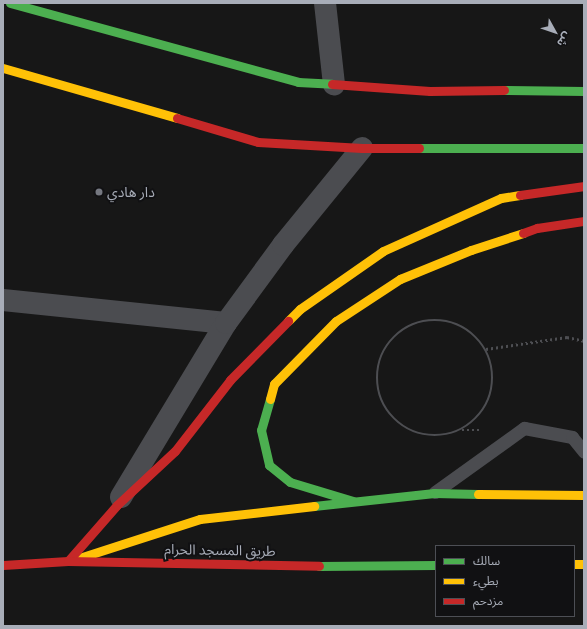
<!DOCTYPE html>
<html>
<head>
<meta charset="utf-8">
<style>
	body { margin:0 }
	#map { position:relative; width:587px; height:629px; overflow:hidden; background:#171717; font-family:"IBM Plex Sans","Noto Sans Arabic",sans-serif }
	div>[style] { position:absolute }
	.path>* { height:2.5px; margin-top:-1.25px; transform-origin:0; background:repeating-linear-gradient(90deg,#4d4e52 0 2px,transparent 0 5px) }
	.path>.ring { margin:-1.25px; padding:0; box-sizing:content-box; background:none; border:2.5px solid #4d4e52; border-radius:50% }
	.lane>* { height:13px; margin:-6.5px; padding:0 6.5px; transform-origin:6.5px; border-radius:6.5px; background:#4b4c50 }
	.street>* { height:22px; margin:-11px; padding:0 11px; transform-origin:11px; border-radius:11px; background:#4b4c50 }
	.fast>* { height:9px; margin:-4.5px; padding:0 4.5px; transform-origin:4.5px; border-radius:4.5px; background:#4caf50 }
	.slow>* { height:9px; margin:-4.5px; padding:0 4.5px; transform-origin:4.5px; border-radius:4.5px; background:#ffc107 }
	.jam>* { height:9px; margin:-4.5px; padding:0 4.5px; transform-origin:4.5px; border-radius:4.5px; background:#c62828 }
	.dots>* { width:11px; height:11px; translate:-50% -50%; box-sizing:border-box; border:2px solid #111113; border-radius:50% }
	span { translate:-50% -50%; white-space:nowrap; text-align:center; line-height:1.15; -webkit-text-stroke:4px #111113; paint-order:stroke }
	.poi-label { font-size:14px; color:#a8adb8 }
	.left { translate:0 -50%; text-align:left }
	.street-label { font-size:14px; color:#a8adb8 }
	.frame { position:absolute; inset:0; border:4px solid #a8adb8; pointer-events:none }
	.legend { position:absolute; left:435px; top:545px; width:140px; height:72px; box-sizing:border-box; background:#111113; border:1px solid #4d4f55; margin:0; padding:5px 7px; list-style:none; font-size:12px; color:#a8adb8 }
	.legend li { display:flex; align-items:center; gap:8px; height:20px }
	.legend b { width:20px; border:1px solid #4d4f55 }
	.north { position:absolute; left:535px; top:12px; width:40px; height:40px; -webkit-text-stroke:3px #111113; paint-order:stroke; rotate:130deg; font-size:11px; font-weight:700; line-height:16px; text-align:center; color:#a8adb8 }
	.north::after { content:''; display:block; margin:auto; width:14px; height:18px; background:#a8adb8; clip-path:polygon(50% 0,100% 100%,50% 72%,0 100%) }
</style>
</head>
<body>
<div id="map">
	<div class="path">
		<i class="ring" style="left:377px;top:320px;width:113.5px;height:113.5px"></i>
		<i style="left:486px;top:349px;width:82px;rotate:-8.4deg"></i>
		<i style="left:567px;top:337px;width:17px;rotate:13deg"></i>
		<i style="left:462px;top:430px;width:17px"></i>
	</div>
	<div class="lane">
		<i style="left:435px;top:492px;width:110px;rotate:-35.7deg"></i>
		<i style="left:524px;top:428px;width:49px;rotate:10.6deg"></i>
		<i style="left:572px;top:437px;width:19px;rotate:51deg"></i>
	</div>
	<div class="street">
		<i style="left:325px;top:3px;width:82px;rotate:83.7deg"></i>
		<i style="left:3px;top:300px;width:224px;rotate:5.9deg"></i>
		<i style="left:121px;top:497px;width:203px;rotate:-58.9deg"></i>
		<i style="left:226px;top:323px;width:97px;rotate:-53.8deg"></i>
		<i style="left:283px;top:245px;width:125px;rotate:-50.8deg"></i>
	</div>
	<div class="fast">
		<i style="left:10px;top:3px;width:299px;rotate:15.3deg"></i>
		<i style="left:298px;top:82px;width:34px;rotate:3deg"></i>
		<i style="left:504px;top:90px;width:80px;rotate:0.7deg"></i>
		<i style="left:419px;top:148px;width:165px"></i>
		<i style="left:270px;top:399px;width:32px;rotate:106deg"></i>
		<i style="left:261px;top:430px;width:36px;rotate:77deg"></i>
		<i style="left:269px;top:465px;width:27px;rotate:39deg"></i>
		<i style="left:290px;top:482px;width:66px;rotate:16.8deg"></i>
		<i style="left:314px;top:506px;width:121px;rotate:-6.2deg"></i>
		<i style="left:434px;top:493px;width:44px;rotate:1.3deg"></i>
		<i style="left:319px;top:566px;width:117px;rotate:-0.5deg"></i>
	</div>
	<div class="slow">
		<i style="left:3px;top:68px;width:181px;rotate:16deg"></i>
		<i style="left:288px;top:321px;width:17px;rotate:-45deg"></i>
		<i style="left:300px;top:309px;width:101px;rotate:-34.9deg"></i>
		<i style="left:383px;top:251px;width:129px;rotate:-24.2deg"></i>
		<i style="left:501px;top:198px;width:19px;rotate:-9deg"></i>
		<i style="left:270px;top:399px;width:16px;rotate:-75deg"></i>
		<i style="left:274px;top:384px;width:88px;rotate:-45.5deg"></i>
		<i style="left:336px;top:321px;width:77px;rotate:-33.3deg"></i>
		<i style="left:400px;top:279px;width:77px;rotate:-22.2deg"></i>
		<i style="left:471px;top:250px;width:55px;rotate:-18.1deg"></i>
		<i style="left:478px;top:494px;width:106px;rotate:0.5deg"></i>
		<i style="left:73px;top:560px;width:133px;rotate:-17.9deg"></i>
		<i style="left:200px;top:519px;width:115px;rotate:-6.5deg"></i>
		<i style="left:574px;top:564px;width:10px"></i>
	</div>
	<div class="jam">
		<i style="left:332px;top:84px;width:98px;rotate:4.1deg"></i>
		<i style="left:430px;top:91px;width:74px;rotate:-0.8deg"></i>
		<i style="left:177px;top:118px;width:84px;rotate:16.5deg"></i>
		<i style="left:258px;top:142px;width:104px;rotate:3.3deg"></i>
		<i style="left:362px;top:148px;width:57px"></i>
		<i style="left:520px;top:195px;width:65px;rotate:-8deg"></i>
		<i style="left:523px;top:233px;width:15px;rotate:-20deg"></i>
		<i style="left:537px;top:228px;width:48px;rotate:-8.5deg"></i>
		<i style="left:68px;top:561px;width:74px;rotate:-48.8deg"></i>
		<i style="left:117px;top:505px;width:79px;rotate:-43deg"></i>
		<i style="left:175px;top:451px;width:90px;rotate:-52.2deg"></i>
		<i style="left:230px;top:380px;width:83px;rotate:-45.5deg"></i>
		<i style="left:3px;top:565px;width:65px;rotate:-3.5deg"></i>
		<i style="left:68px;top:561px;width:251px;rotate:1.1deg"></i>
	</div>
	<div class="dots">
		<i style="left:99px;top:192px;background:#757880"></i>
	</div>
	<div class="poi-label">
		<span class="left" style="left:107px;top:192px">دار هادي</span>
	</div>
	<div class="street-label">
		<span style="left:220px;top:550px;rotate:1deg">طريق المسجد الحرام</span>
	</div>
	<div class="frame"></div>
	<ul class="legend">
	<li><b style="height:5px;background:#4caf50"></b>سالك</li>
	<li><b style="height:5px;background:#ffc107"></b>بطيء</li>
	<li><b style="height:5px;background:#c62828"></b>مزدحم</li>
	</ul>
	<div class="north">ش</div>
</div>
</body>
</html>
